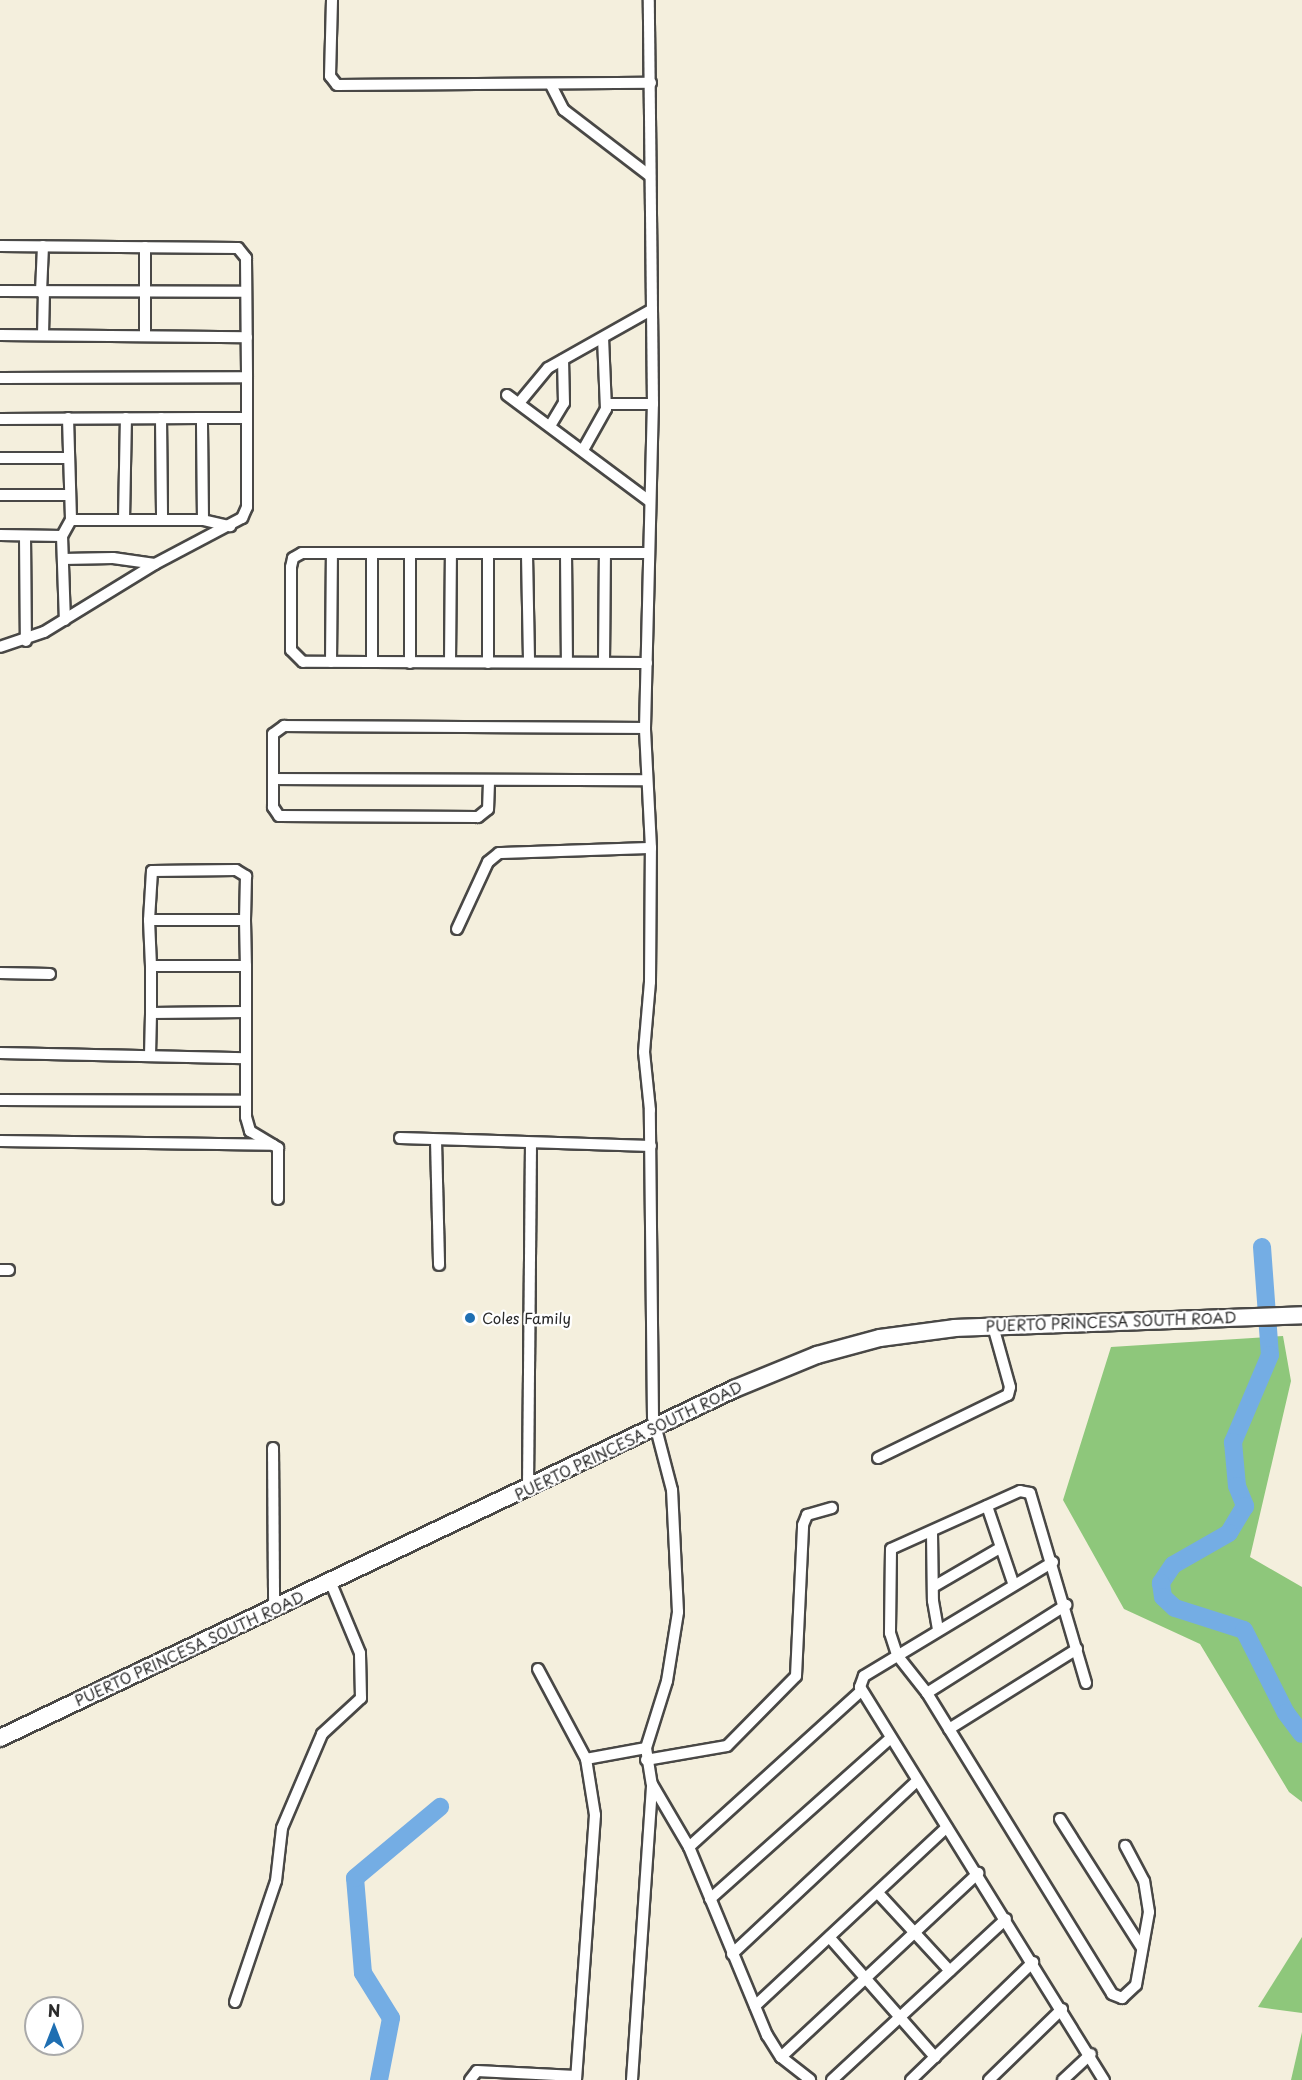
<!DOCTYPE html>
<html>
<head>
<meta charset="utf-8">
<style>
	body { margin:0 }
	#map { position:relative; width:1302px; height:2080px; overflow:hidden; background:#f4efdd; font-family:"Playpen Sans",sans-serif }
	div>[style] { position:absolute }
	.green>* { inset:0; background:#8ec77b }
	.river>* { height:18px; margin:-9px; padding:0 9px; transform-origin:9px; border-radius:9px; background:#74ade4 }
	.roads { filter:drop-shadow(2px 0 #494846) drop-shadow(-2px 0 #494846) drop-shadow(0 2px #494846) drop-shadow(0 -2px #494846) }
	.minor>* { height:10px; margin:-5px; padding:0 5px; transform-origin:5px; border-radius:5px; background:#fff }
	.primary>* { height:16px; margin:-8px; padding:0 8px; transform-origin:8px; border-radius:8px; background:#fff }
	.dots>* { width:16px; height:16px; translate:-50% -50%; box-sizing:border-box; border:3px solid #fff; border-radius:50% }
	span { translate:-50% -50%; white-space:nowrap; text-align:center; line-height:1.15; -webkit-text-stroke:4.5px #fff; paint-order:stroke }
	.poi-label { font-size:15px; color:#2b2b2b }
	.left { translate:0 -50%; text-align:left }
	.street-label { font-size:15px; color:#2b2b2b }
	.north { position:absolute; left:24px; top:1996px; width:60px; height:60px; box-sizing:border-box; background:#fff; border:2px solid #aaa; border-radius:50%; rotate:0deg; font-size:16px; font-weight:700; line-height:24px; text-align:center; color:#2b2b2b }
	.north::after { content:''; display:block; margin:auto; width:21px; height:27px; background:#1f6fb2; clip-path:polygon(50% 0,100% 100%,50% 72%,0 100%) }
</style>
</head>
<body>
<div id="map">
	<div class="green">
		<i style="clip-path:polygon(1283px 1336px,1291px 1381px,1250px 1557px,1302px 1587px,1302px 1802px,1289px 1792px,1200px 1644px,1124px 1609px,1063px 1500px,1111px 1347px)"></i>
		<i style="clip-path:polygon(1302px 1937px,1302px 2013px,1258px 2007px)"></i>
		<i style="clip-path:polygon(1302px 2032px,1302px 2080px,1291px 2080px)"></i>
	</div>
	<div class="river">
		<i style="left:1262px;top:1247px;width:108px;rotate:85.8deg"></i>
		<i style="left:1270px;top:1355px;width:95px;rotate:113deg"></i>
		<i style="left:1233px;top:1442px;width:44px;rotate:84.8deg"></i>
		<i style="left:1237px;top:1486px;width:22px;rotate:68deg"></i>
		<i style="left:1245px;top:1506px;width:31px;rotate:121deg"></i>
		<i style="left:1229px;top:1533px;width:64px;rotate:150.3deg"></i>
		<i style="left:1173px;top:1565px;width:22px;rotate:124deg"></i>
		<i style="left:1161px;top:1583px;width:14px;rotate:82deg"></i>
		<i style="left:1163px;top:1597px;width:16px;rotate:43deg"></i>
		<i style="left:1175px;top:1608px;width:72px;rotate:17.7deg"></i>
		<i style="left:1244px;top:1630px;width:93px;rotate:63.2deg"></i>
		<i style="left:1286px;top:1713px;width:26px;rotate:53deg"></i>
		<i style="left:379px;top:2080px;width:63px;rotate:-79deg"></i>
		<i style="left:391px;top:2018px;width:53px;rotate:-121.9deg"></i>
		<i style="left:363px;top:1973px;width:95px;rotate:-94.8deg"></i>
		<i style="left:355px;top:1878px;width:111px;rotate:-39.9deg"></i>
	</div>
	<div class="roads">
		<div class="minor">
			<i style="left:332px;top:0;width:76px;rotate:91.5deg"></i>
			<i style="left:330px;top:76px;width:11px;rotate:52deg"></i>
			<i style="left:337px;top:85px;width:314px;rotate:-0.4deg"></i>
			<i style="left:551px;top:85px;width:28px;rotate:63deg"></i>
			<i style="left:564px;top:110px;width:108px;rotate:37.5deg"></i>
			<i style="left:0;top:246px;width:238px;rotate:0.5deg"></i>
			<i style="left:238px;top:248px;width:13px;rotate:51deg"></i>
			<i style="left:246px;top:258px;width:119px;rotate:89.5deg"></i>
			<i style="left:247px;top:377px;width:130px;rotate:90deg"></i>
			<i style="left:247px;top:507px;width:12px;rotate:114deg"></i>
			<i style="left:242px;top:518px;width:98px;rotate:152.1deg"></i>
			<i style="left:155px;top:564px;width:130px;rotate:148.5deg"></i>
			<i style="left:44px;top:632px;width:46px;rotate:161.2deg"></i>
			<i style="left:145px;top:247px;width:88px;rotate:90deg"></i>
			<i style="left:0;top:291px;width:246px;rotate:0.2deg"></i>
			<i style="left:41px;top:292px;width:46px;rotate:-87.5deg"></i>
			<i style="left:0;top:335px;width:247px;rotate:0.5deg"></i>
			<i style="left:43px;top:335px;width:43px;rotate:-88.7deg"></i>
			<i style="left:0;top:378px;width:247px;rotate:-0.2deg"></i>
			<i style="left:507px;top:395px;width:177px;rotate:36.7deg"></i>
			<i style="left:519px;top:403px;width:45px;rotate:-50.4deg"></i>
			<i style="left:548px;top:368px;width:118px;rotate:-29.4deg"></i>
			<i style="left:607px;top:404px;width:46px"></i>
			<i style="left:68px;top:418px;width:102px;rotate:88.3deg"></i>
			<i style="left:161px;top:418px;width:102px;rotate:89.4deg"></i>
			<i style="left:0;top:419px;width:202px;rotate:-0.3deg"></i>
			<i style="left:550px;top:426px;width:27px;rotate:-59deg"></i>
			<i style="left:564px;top:403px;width:43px;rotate:-91.3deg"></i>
			<i style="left:583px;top:450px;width:47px;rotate:-60.7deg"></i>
			<i style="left:606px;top:409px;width:71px;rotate:-92.4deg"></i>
			<i style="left:0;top:458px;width:69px"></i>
			<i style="left:0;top:495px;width:70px"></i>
			<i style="left:124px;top:520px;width:102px;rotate:-88.9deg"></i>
			<i style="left:203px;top:520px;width:102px;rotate:-90.6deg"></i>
			<i style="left:202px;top:418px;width:44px"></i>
			<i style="left:0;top:535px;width:62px;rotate:0.9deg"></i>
			<i style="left:62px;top:536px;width:18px;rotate:-61deg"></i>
			<i style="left:71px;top:520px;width:132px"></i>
			<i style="left:203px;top:520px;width:28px;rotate:13deg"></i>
			<i style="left:25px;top:536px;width:105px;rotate:89.5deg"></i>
			<i style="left:62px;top:536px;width:84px;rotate:88deg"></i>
			<i style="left:566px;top:553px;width:109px;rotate:89.5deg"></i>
			<i style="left:527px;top:555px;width:107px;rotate:88.9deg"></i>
			<i style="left:63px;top:559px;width:50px;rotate:-1.1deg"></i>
			<i style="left:113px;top:558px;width:42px;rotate:8.1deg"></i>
			<i style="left:331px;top:662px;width:109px;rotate:-89.5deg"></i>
			<i style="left:372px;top:662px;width:108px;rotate:-90deg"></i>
			<i style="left:450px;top:662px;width:107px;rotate:-89.5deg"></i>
			<i style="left:604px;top:662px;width:109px;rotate:-89.5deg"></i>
			<i style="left:410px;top:663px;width:108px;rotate:-90deg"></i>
			<i style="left:488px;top:663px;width:108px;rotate:-90deg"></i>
			<i style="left:647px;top:663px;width:344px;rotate:-179.8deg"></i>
			<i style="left:303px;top:662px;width:17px;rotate:-135deg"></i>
			<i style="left:291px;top:650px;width:83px;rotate:-90deg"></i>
			<i style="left:291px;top:567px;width:9px;rotate:-77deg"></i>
			<i style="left:293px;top:558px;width:10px;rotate:-29deg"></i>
			<i style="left:302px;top:553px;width:347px"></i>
			<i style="left:274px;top:779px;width:373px;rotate:0.2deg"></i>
			<i style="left:489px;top:782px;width:27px;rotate:92deg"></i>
			<i style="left:488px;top:809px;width:13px;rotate:141deg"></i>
			<i style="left:478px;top:817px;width:199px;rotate:-179.7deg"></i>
			<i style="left:279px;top:816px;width:11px;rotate:-124deg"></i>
			<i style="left:273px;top:807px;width:73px;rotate:-90deg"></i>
			<i style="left:273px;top:734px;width:14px;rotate:-36deg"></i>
			<i style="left:284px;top:726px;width:361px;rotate:0.3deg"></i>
			<i style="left:149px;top:920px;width:49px;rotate:-86.5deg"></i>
			<i style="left:152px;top:871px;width:84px;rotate:-0.7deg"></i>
			<i style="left:236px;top:870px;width:12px;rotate:31deg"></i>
			<i style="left:246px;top:876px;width:44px;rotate:91.3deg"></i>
			<i style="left:457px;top:929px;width:74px;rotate:-65.2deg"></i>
			<i style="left:488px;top:862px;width:14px;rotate:-39deg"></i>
			<i style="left:499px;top:853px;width:152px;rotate:-1.9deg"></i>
			<i style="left:151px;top:966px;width:46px;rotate:-92.5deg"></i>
			<i style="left:149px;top:920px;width:96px"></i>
			<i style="left:245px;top:920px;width:46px;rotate:88.8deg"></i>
			<i style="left:0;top:973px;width:50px;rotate:1.1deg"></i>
			<i style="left:151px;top:1013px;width:47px;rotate:-90deg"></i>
			<i style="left:151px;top:966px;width:95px"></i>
			<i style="left:246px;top:966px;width:46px;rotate:90deg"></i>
			<i style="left:0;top:1053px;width:246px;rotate:1.2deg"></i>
			<i style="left:150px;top:1055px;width:42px;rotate:-88.6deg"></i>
			<i style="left:151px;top:1013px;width:95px;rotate:-0.6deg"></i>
			<i style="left:246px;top:1012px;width:105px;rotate:90deg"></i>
			<i style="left:246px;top:1117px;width:15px;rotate:74deg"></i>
			<i style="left:250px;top:1131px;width:33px;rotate:31deg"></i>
			<i style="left:278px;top:1148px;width:51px;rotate:90deg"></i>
			<i style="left:0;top:1100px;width:245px;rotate:0.2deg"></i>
			<i style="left:400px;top:1138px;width:251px;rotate:1.8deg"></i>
			<i style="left:436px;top:1140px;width:125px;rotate:88.6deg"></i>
			<i style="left:0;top:1141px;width:273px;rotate:0.8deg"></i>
			<i style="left:0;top:1270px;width:9px"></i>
			<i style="left:273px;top:1448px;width:159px;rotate:89.6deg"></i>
			<i style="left:878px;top:1458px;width:144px;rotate:-25.9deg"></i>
			<i style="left:1008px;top:1395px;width:8px;rotate:-76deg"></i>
			<i style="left:1010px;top:1387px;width:63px;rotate:-105.6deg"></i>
			<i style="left:528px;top:1488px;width:345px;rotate:-89.5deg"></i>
			<i style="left:987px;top:1506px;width:81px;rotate:71.3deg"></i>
			<i style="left:932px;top:1533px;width:68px;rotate:89.2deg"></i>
			<i style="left:933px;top:1601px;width:28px;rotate:80deg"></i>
			<i style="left:1053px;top:1562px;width:221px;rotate:148.9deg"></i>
			<i style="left:864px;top:1676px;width:12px;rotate:110deg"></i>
			<i style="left:860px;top:1687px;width:463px;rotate:58.2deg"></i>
			<i style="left:933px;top:1587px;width:78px;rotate:-30.2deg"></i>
			<i style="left:538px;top:1669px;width:102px;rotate:61.9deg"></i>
			<i style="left:1086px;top:1683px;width:198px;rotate:-106.4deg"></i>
			<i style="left:1030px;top:1493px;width:10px;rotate:-169deg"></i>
			<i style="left:1020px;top:1491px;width:141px;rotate:155.8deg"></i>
			<i style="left:891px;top:1549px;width:84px;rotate:90.7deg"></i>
			<i style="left:890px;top:1633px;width:23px;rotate:72deg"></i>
			<i style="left:897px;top:1655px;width:48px;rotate:51.7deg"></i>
			<i style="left:927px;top:1693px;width:353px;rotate:58.4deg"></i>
			<i style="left:1112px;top:1994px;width:11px;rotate:22deg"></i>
			<i style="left:1122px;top:1998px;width:19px;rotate:-43deg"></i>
			<i style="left:1136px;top:1985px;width:74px;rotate:-79.9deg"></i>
			<i style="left:1149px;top:1912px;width:31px;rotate:-99deg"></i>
			<i style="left:1144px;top:1881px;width:40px;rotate:-118deg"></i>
			<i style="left:927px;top:1693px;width:165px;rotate:-32.3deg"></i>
			<i style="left:949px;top:1729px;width:151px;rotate:-32deg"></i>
			<i style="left:646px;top:1748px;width:36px;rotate:81deg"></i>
			<i style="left:652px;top:1784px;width:73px;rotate:59.6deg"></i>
			<i style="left:689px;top:1847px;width:204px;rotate:67.5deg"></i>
			<i style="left:767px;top:2035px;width:26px;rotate:58deg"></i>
			<i style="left:781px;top:2057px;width:37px;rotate:38deg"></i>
			<i style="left:646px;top:1760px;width:82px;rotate:-9.8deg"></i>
			<i style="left:727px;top:1746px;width:98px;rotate:-45.4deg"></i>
			<i style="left:796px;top:1676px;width:151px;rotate:-87.3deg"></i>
			<i style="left:803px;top:1525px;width:11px;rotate:-68deg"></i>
			<i style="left:807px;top:1515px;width:26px;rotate:-16deg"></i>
			<i style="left:1060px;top:1819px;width:153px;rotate:57.6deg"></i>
			<i style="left:689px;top:1847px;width:232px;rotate:-42.2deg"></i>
			<i style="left:878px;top:1893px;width:106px;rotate:47.3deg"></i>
			<i style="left:710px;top:1899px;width:242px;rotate:-41.7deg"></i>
			<i style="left:830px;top:1938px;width:159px;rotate:48.6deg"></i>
			<i style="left:732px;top:1954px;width:253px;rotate:-43.1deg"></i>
			<i style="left:235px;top:2002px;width:128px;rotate:-71.3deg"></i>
			<i style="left:276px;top:1881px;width:53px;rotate:-83.5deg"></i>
			<i style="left:282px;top:1828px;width:102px;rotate:-66.9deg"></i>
			<i style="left:322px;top:1734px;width:53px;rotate:-42.7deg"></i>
			<i style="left:361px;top:1698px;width:45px;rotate:-91.3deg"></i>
			<i style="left:360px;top:1653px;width:78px;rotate:-112.6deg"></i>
			<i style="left:755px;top:2006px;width:262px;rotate:-43deg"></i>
			<i style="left:781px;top:2057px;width:270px;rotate:-43deg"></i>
			<i style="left:470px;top:2080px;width:11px;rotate:-52deg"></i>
			<i style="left:477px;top:2071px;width:99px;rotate:2.9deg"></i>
			<i style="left:576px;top:2080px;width:266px;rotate:-85.9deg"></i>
			<i style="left:595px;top:1815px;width:57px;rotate:-99.1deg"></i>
			<i style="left:586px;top:1759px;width:61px;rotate:-10.4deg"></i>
			<i style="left:646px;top:1748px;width:70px;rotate:-72.6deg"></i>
			<i style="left:667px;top:1681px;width:70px;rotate:-80.9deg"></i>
			<i style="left:678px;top:1612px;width:122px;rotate:-92.8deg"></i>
			<i style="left:672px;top:1490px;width:75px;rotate:-104.6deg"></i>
			<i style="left:653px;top:1417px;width:307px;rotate:-90.6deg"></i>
			<i style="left:650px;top:1110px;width:58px;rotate:-95.9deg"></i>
			<i style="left:644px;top:1052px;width:70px;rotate:-85.1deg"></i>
			<i style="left:650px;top:982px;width:134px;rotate:-89.6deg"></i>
			<i style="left:651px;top:848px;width:120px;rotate:-92.9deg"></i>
			<i style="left:645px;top:728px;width:324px;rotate:-88.6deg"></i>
			<i style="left:653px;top:404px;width:404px;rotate:-90.6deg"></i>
			<i style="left:632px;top:2080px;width:296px;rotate:-86.1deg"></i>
			<i style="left:832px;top:2080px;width:237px;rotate:-42.8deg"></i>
			<i style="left:911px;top:2080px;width:170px;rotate:-44deg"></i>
			<i style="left:989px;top:2080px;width:102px;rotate:-44.2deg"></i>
			<i style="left:1063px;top:2080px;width:38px;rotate:-43deg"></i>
		</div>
		<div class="primary">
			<i style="left:0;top:1738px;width:813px;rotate:-25.43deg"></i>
			<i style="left:734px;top:1389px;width:90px;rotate:-22.3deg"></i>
			<i style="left:817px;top:1355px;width:65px;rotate:-15.1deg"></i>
			<i style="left:880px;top:1338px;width:76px;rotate:-7.6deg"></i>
			<i style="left:955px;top:1328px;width:347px;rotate:-2.1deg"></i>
		</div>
	</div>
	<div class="dots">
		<i style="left:470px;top:1318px;background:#1f6fb2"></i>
	</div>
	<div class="poi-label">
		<span class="left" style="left:482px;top:1318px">Coles Family</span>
	</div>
	<div class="street-label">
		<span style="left:1111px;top:1321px;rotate:-2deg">PUERTO PRINCESA SOUTH ROAD</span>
		<span style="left:628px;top:1440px;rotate:-26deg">PUERTO PRINCESA SOUTH ROAD</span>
		<span style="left:189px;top:1648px;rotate:-25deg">PUERTO PRINCESA SOUTH ROAD</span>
	</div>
	<div class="north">N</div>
</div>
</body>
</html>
